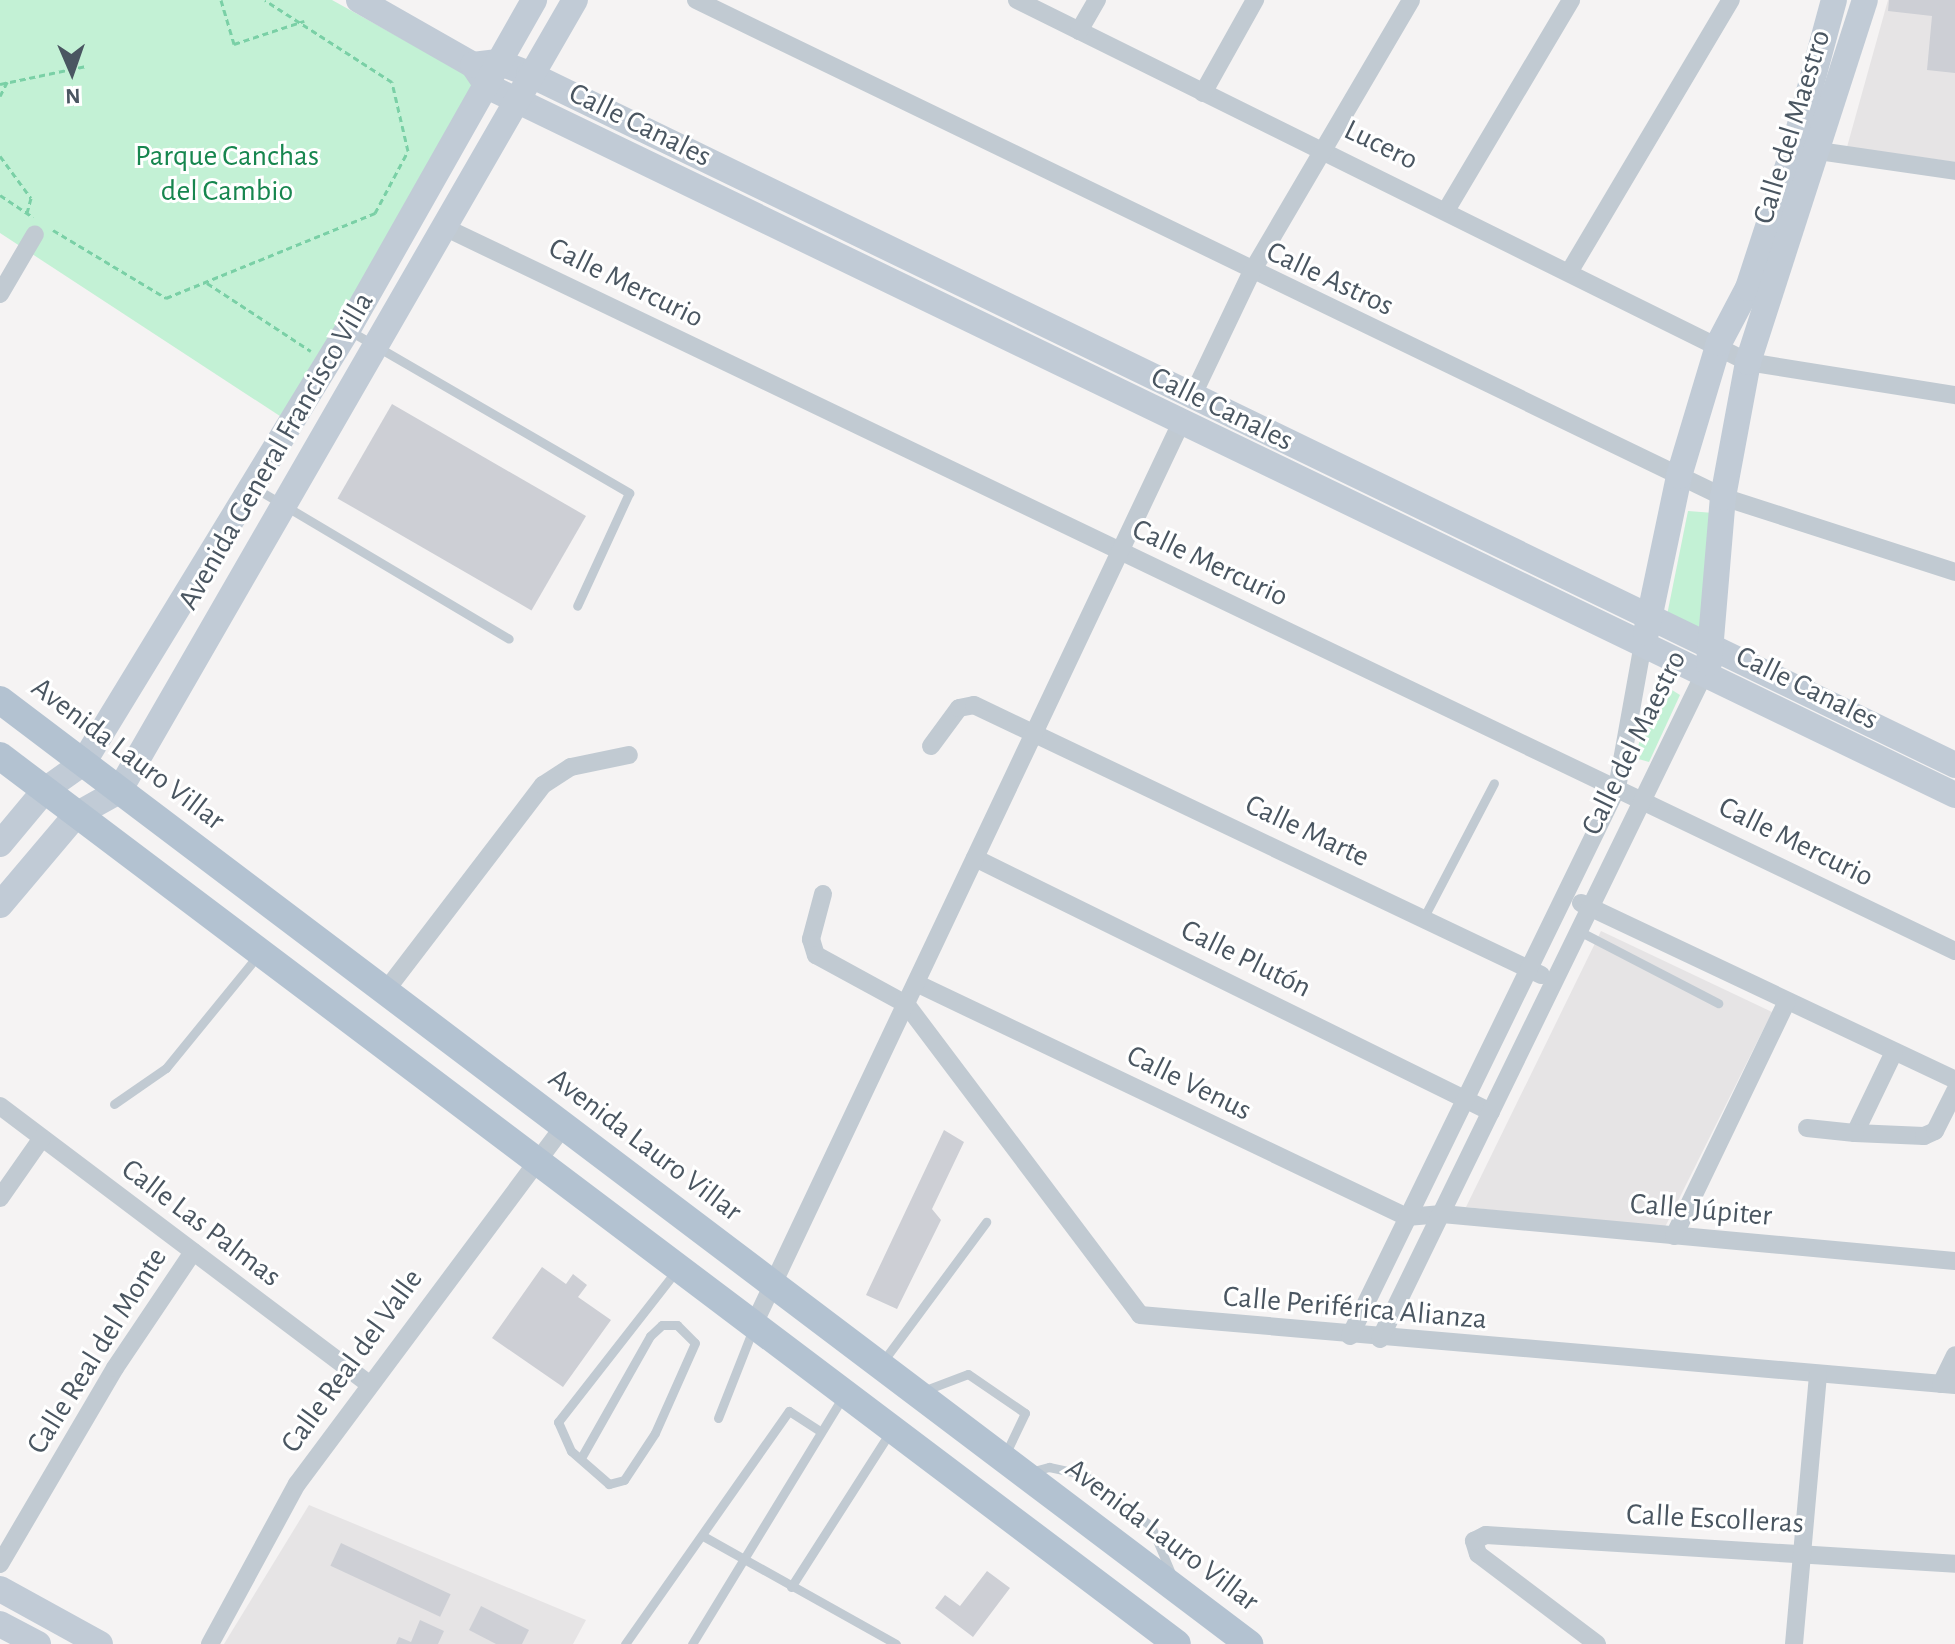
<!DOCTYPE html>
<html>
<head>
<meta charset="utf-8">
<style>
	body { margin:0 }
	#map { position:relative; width:1955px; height:1644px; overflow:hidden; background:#f5f3f3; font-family:"Alegreya Sans",sans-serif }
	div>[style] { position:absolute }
	.education>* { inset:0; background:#e6e4e5 }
	.green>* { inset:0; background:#c3f1d5 }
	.building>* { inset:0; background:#cdcfd5; transform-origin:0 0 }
	.path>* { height:3px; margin-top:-1.5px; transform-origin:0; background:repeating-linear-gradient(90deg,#7ad0a6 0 6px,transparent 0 10px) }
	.lane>* { height:9px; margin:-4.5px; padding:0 4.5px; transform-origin:4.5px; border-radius:4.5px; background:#c1cad2 }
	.street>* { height:18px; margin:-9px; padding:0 9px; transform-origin:9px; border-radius:9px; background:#c1cad2 }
	.secondary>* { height:26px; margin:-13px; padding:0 13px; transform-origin:13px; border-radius:13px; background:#c1cbd6 }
	.primary>* { height:28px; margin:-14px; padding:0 14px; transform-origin:14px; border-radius:14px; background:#b3c2d1 }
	span { translate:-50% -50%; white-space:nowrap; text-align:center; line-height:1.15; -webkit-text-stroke:6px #fff; paint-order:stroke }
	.street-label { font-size:30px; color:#4a5661 }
	.park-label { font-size:30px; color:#17864f }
	.north { position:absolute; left:32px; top:32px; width:80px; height:80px; -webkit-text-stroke:6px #fff; paint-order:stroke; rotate:178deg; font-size:22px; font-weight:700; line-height:32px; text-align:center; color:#4a5661 }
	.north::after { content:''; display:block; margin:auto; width:28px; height:36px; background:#4a5661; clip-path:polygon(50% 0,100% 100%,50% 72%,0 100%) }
</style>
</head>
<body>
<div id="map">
	<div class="education">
		<i style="clip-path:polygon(1888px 0,1955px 0,1955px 162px,1847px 147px)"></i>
		<i style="clip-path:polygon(1601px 931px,1772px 1012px,1664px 1229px,1466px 1207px)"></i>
		<i style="clip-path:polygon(309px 1505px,586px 1620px,573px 1644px,224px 1644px)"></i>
	</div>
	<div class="green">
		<i style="clip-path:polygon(0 0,332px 0,478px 81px,289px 422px,0 233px)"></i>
		<i style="clip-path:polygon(1688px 511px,1714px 513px,1710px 635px,1666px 620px)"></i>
		<i style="clip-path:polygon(1656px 680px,1680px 695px,1649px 762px,1635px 758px)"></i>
	</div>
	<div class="building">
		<i style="clip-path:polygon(1889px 0,1955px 0,1955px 73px,1927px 70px,1932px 16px,1888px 11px)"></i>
		<i style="left:392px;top:404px;width:224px;height:109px;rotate:30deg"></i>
		<i style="clip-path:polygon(944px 1130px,964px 1142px,932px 1209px,941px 1220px,897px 1309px,866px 1295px)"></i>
		<i style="clip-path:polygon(542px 1267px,566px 1284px,573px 1274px,587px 1285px,578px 1297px,611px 1320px,563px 1387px,492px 1338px)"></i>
		<i style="left:341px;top:1543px;width:121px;height:25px;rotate:25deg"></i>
		<i style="clip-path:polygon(987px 1571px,1010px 1588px,973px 1637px,935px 1608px,945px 1595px,960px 1606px)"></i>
		<i style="clip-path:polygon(481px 1606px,529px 1630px,522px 1644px,496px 1644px,469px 1630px)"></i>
		<i style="clip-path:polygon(420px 1620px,444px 1631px,438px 1644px,396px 1644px,399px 1637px,411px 1642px)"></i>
	</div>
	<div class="path">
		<i style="left:221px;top:0;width:46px;rotate:73.5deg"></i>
		<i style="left:234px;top:44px;width:74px;rotate:-18.2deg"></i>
		<i style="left:0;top:84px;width:88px;rotate:-11.8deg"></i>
		<i style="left:0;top:96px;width:16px;rotate:-63deg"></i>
		<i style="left:0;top:156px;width:52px;rotate:53.6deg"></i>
		<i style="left:31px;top:198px;width:16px;rotate:105deg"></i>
		<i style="left:0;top:195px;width:40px;rotate:34deg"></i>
		<i style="left:53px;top:230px;width:132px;rotate:31deg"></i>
		<i style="left:166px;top:298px;width:226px;rotate:-22.1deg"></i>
		<i style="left:375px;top:213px;width:70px;rotate:-62deg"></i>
		<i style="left:408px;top:151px;width:71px;rotate:-103.1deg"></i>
		<i style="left:392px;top:82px;width:151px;rotate:-147.2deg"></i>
		<i style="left:207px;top:283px;width:124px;rotate:33.2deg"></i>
	</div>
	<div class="lane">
		<i style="left:350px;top:331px;width:323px;rotate:30.1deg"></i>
		<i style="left:629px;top:493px;width:124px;rotate:114.7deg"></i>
		<i style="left:255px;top:488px;width:295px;rotate:30.7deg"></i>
		<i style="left:1424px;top:917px;width:151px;rotate:-62.4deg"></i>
		<i style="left:1579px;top:931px;width:157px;rotate:27.4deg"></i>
		<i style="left:114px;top:1104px;width:63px;rotate:-34.7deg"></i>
		<i style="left:166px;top:1068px;width:147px;rotate:-50.8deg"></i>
		<i style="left:881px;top:1364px;width:177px;rotate:-53.5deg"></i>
		<i style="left:923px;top:1391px;width:48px;rotate:-20.7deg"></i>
		<i style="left:968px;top:1374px;width:69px;rotate:34.4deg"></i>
		<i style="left:1025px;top:1413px;width:47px;rotate:115.5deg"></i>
		<i style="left:718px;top:1418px;width:96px;rotate:-68.5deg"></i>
		<i style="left:581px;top:1458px;width:140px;rotate:-60.5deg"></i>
		<i style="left:650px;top:1336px;width:16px;rotate:-43deg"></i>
		<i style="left:662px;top:1325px;width:15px"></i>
		<i style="left:677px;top:1325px;width:25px;rotate:45deg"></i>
		<i style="left:695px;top:1343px;width:98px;rotate:114deg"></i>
		<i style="left:655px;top:1433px;width:56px;rotate:123.4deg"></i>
		<i style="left:624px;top:1480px;width:16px;rotate:165deg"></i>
		<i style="left:609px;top:1484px;width:50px;rotate:-139deg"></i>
		<i style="left:571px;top:1451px;width:32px;rotate:-114deg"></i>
		<i style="left:558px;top:1422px;width:190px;rotate:-52deg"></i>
		<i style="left:1030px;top:1472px;width:20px;rotate:-15deg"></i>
		<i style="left:1049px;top:1467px;width:35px;rotate:12deg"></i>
		<i style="left:1083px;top:1474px;width:86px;rotate:37.4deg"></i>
		<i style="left:1151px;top:1526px;width:56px;rotate:67.1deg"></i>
		<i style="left:703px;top:1536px;width:221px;rotate:29.2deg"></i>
		<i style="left:791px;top:1587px;width:184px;rotate:-57.4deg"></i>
		<i style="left:625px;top:1644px;width:285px;rotate:-54.9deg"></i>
		<i style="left:789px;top:1411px;width:35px;rotate:33deg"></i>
		<i style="left:692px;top:1644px;width:288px;rotate:-58.6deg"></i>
	</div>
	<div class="street">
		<i style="left:696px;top:0;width:1141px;rotate:25.82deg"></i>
		<i style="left:1723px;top:497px;width:244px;rotate:17.9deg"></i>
		<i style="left:1017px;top:0;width:816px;rotate:26.35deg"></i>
		<i style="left:1748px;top:362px;width:210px;rotate:9.1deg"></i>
		<i style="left:1079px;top:31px;width:36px;rotate:-60deg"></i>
		<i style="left:1203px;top:93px;width:107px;rotate:-60.8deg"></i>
		<i style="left:1805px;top:149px;width:152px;rotate:8.3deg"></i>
		<i style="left:1447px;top:209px;width:243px;rotate:-59.3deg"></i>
		<i style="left:442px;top:226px;width:1678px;rotate:25.6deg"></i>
		<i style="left:1571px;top:269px;width:313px;rotate:-59.3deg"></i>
		<i style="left:0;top:294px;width:69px;rotate:-59.7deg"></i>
		<i style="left:1191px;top:399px;width:140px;rotate:-64.5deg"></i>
		<i style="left:1251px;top:273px;width:316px;rotate:-59.6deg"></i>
		<i style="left:931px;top:746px;width:47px;rotate:-53.6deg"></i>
		<i style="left:959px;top:708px;width:15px;rotate:-11deg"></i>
		<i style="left:974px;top:705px;width:628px;rotate:25.46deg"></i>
		<i style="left:975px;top:858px;width:575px;rotate:26.21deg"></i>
		<i style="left:823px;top:894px;width:47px;rotate:104.9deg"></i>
		<i style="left:811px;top:939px;width:17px;rotate:73deg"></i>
		<i style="left:816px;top:955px;width:102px;rotate:28.6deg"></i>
		<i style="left:906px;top:1004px;width:389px;rotate:53deg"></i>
		<i style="left:1140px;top:1315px;width:818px;rotate:4.91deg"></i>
		<i style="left:1581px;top:903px;width:414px;rotate:25.3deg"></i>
		<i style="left:916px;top:983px;width:544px;rotate:25.48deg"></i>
		<i style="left:1407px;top:1217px;width:35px;rotate:-5deg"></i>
		<i style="left:1442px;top:1214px;width:515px;rotate:5.23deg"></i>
		<i style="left:387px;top:989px;width:257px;rotate:-52.6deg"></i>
		<i style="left:543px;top:785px;width:33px;rotate:-33deg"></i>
		<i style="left:571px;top:767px;width:59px;rotate:-11.7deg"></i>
		<i style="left:1894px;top:1052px;width:90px;rotate:115.7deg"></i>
		<i style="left:1855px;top:1133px;width:69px;rotate:2.5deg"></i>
		<i style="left:1924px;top:1136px;width:12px;rotate:-24deg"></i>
		<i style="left:1935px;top:1131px;width:45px;rotate:-63.4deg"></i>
		<i style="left:0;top:1106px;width:462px;rotate:37deg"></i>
		<i style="left:1807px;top:1128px;width:48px;rotate:5.9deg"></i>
		<i style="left:0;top:1198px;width:73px;rotate:-55deg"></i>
		<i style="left:1674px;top:1236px;width:259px;rotate:-64.3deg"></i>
		<i style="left:755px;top:1322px;width:993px;rotate:-64.65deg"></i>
		<i style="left:1350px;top:1336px;width:610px;rotate:-64.02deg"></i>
		<i style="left:1617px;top:788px;width:146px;rotate:-79.8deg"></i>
		<i style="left:1380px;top:1339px;width:740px;rotate:-64.02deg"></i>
		<i style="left:1941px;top:1384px;width:32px;rotate:-64deg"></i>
		<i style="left:0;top:1564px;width:227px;rotate:-59.6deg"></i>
		<i style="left:115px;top:1368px;width:140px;rotate:-56.1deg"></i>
		<i style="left:210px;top:1644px;width:182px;rotate:-61.5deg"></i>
		<i style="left:297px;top:1484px;width:445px;rotate:-53.3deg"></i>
		<i style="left:1597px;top:1644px;width:149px;rotate:-142.9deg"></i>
		<i style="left:1478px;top:1554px;width:14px;rotate:-107deg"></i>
		<i style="left:1474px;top:1541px;width:13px;rotate:-27deg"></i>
		<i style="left:1486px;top:1535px;width:470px;rotate:3.5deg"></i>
		<i style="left:1794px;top:1644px;width:271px;rotate:-84.9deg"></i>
	</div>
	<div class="secondary">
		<i style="left:359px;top:0;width:131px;rotate:29.7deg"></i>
		<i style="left:473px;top:65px;width:25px;rotate:56deg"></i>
		<i style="left:487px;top:86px;width:1630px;rotate:25.78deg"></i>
		<i style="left:473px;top:65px;width:25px;rotate:-7deg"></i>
		<i style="left:498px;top:62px;width:33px;rotate:21deg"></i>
		<i style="left:529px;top:74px;width:1585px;rotate:25.85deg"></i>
		<i style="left:1646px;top:633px;width:160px;rotate:-78.1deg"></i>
		<i style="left:1679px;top:476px;width:139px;rotate:-73.3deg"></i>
		<i style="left:1719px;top:343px;width:62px;rotate:-62.2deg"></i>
		<i style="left:1748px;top:288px;width:148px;rotate:-71.9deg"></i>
		<i style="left:1794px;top:147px;width:152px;rotate:-74.8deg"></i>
		<i style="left:1709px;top:663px;width:167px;rotate:-85.2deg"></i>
		<i style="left:1723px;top:497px;width:137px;rotate:-79.5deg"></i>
		<i style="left:1748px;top:362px;width:380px;rotate:-72.1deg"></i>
		<i style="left:0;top:844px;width:70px;rotate:-50.2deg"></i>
		<i style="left:45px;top:790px;width:47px;rotate:-35.4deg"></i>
		<i style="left:83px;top:763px;width:509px;rotate:-58.59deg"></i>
		<i style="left:348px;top:329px;width:378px;rotate:-60.5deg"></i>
		<i style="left:0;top:905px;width:118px;rotate:-49.8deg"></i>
		<i style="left:76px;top:815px;width:49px;rotate:-29.2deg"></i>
		<i style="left:119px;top:791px;width:913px;rotate:-60.04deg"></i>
		<i style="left:0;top:1589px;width:114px;rotate:28.8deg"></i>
		<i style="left:0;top:1624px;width:43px;rotate:27.8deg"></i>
	</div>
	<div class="primary">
		<i style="left:0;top:700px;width:1566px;rotate:37.08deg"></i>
		<i style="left:0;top:756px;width:1474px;rotate:37.03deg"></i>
	</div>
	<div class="street-label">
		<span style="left:640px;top:125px;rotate:26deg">Calle Canales</span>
		<span style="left:1792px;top:127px;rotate:-73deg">Calle del Maestro</span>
		<span style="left:1381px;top:145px;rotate:26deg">Lucero</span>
		<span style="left:1330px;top:279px;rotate:25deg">Calle Astros</span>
		<span style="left:626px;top:283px;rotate:26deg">Calle Mercurio</span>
		<span style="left:1222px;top:409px;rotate:26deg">Calle Canales</span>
		<span style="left:276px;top:451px;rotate:-60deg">Avenida General Francisco Villa</span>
		<span style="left:1210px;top:563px;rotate:25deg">Calle Mercurio</span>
		<span style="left:1807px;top:688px;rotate:26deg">Calle Canales</span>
		<span style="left:1634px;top:743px;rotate:-64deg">Calle del Maestro</span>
		<span style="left:128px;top:754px;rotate:37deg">Avenida Lauro Villar</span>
		<span style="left:1307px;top:831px;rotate:25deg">Calle Marte</span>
		<span style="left:1796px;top:842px;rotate:26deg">Calle Mercurio</span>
		<span style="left:1246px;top:959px;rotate:26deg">Calle Plutón</span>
		<span style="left:1189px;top:1083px;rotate:26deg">Calle Venus</span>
		<span style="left:645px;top:1145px;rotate:37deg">Avenida Lauro Villar</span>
		<span style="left:1701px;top:1210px;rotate:5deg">Calle Júpiter</span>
		<span style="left:201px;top:1223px;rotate:37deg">Calle Las Palmas</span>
		<span style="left:1355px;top:1308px;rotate:5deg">Calle Periférica Alianza</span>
		<span style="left:97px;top:1351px;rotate:-58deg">Calle Real del Monte</span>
		<span style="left:352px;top:1361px;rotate:-54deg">Calle Real del Valle</span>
		<span style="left:1715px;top:1519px;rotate:3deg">Calle Escolleras</span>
		<span style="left:1162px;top:1535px;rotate:37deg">Avenida Lauro Villar</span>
	</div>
	<div class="park-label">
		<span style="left:227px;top:173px">Parque Canchas<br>del Cambio</span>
	</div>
	<div class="north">N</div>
</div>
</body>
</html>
